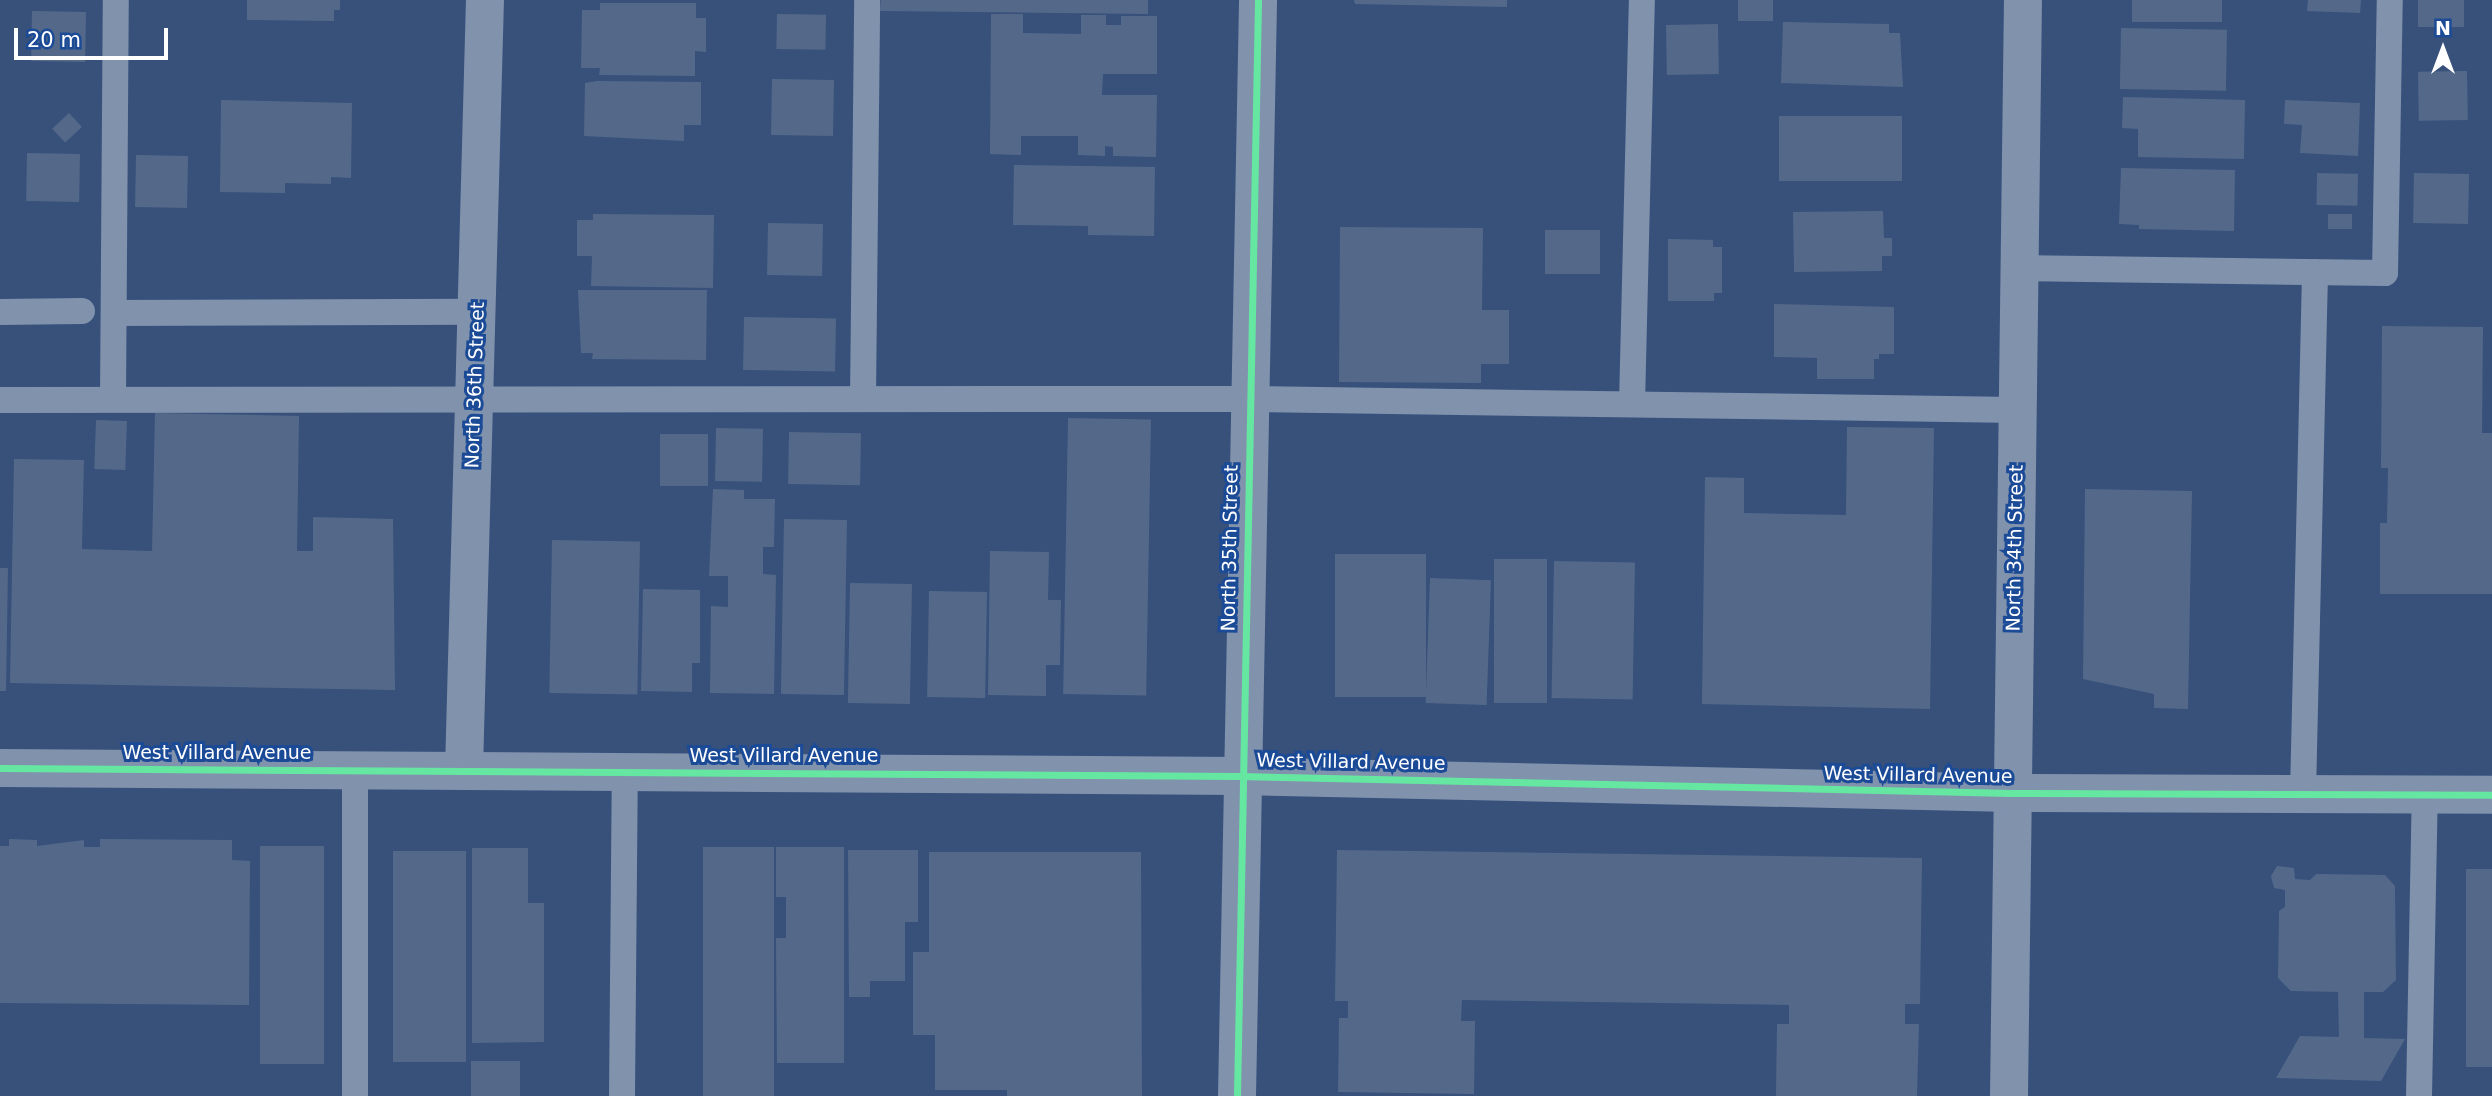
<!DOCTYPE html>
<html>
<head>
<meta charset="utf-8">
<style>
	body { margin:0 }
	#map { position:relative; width:2492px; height:1096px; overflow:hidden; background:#37517b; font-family:"DejaVu Sans",sans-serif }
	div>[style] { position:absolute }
	.building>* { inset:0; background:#54698a; transform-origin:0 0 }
	.service>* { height:26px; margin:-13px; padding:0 13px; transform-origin:13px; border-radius:13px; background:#8192ad }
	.minor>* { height:38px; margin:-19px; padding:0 19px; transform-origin:19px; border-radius:19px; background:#8192ad }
	.tertiary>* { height:38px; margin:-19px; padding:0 19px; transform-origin:19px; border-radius:19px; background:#8192ad }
	.cycleway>* { height:7px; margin:-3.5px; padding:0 3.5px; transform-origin:3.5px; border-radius:3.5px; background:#66e7a1 }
	span { translate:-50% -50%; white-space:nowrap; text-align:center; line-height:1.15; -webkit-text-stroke:6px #1b4a97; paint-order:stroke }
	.street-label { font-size:19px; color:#fff }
	.north { position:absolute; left:2408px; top:14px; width:70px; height:70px; -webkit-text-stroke:5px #1b4a97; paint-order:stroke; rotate:0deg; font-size:19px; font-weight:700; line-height:28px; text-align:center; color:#fff }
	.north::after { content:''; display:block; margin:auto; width:24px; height:32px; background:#fff; clip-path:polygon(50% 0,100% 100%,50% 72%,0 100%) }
	.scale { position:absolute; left:14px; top:28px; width:154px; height:32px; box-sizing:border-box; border:4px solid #fff; border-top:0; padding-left:9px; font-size:21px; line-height:24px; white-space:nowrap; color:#fff; -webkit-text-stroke:5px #1b4a97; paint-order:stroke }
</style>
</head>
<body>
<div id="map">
	<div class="building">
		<i style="clip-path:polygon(247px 0,340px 0,340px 10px,334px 10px,334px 21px,247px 20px)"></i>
		<i style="clip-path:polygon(881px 0,1148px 0,1148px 14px,880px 11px)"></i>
		<i style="clip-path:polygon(1354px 0,1507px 0,1507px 7px,1355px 4px)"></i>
		<i style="left:1738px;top:0;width:35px;height:21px"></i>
		<i style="left:2132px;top:0;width:90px;height:22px"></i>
		<i style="clip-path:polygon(2308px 0,2361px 0,2360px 13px,2307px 11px)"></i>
		<i style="left:2418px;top:0;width:46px;height:27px"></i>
		<i style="clip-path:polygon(600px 3px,696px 3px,696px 18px,706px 18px,706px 52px,695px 51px,695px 76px,599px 75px,600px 68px,581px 68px,582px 10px,600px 10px)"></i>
		<i style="left:32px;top:11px;width:54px;height:50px;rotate:1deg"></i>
		<i style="left:777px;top:14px;width:49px;height:35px;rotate:1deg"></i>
		<i style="clip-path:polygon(991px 14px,1023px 14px,1023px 33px,1081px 34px,1081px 15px,1106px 15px,1106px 25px,1121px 25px,1121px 16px,1157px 16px,1157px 74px,1103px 74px,1102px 95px,1157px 95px,1156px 157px,1113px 156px,1113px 147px,1105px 146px,1105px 156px,1078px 155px,1078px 136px,1021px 136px,1021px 155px,990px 154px)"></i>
		<i style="clip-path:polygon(1783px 22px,1889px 24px,1889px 33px,1900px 33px,1903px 87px,1781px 83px)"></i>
		<i style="left:1718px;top:24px;width:50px;height:52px;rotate:89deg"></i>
		<i style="left:2121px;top:28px;width:106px;height:61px;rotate:1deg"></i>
		<i style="left:2467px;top:71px;width:49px;height:49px;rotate:89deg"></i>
		<i style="left:772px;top:79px;width:62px;height:56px;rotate:1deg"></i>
		<i style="clip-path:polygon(597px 81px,701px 82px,701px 125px,684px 125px,684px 141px,584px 136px,585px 83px)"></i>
		<i style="clip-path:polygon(2123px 97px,2245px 100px,2244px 159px,2138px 157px,2138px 129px,2122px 128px)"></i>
		<i style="clip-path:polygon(221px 100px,352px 103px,351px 178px,331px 177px,331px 184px,285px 183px,285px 193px,220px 192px)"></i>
		<i style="clip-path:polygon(2285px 100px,2360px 103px,2358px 156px,2300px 153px,2302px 125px,2284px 124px)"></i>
		<i style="left:69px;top:113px;width:19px;height:23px;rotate:47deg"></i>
		<i style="left:1902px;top:116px;width:65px;height:123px;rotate:90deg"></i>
		<i style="left:27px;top:153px;width:53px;height:48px;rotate:1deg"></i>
		<i style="left:136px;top:155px;width:52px;height:52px;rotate:1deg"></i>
		<i style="clip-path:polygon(1014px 165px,1155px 167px,1154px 236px,1088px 235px,1088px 226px,1013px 225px)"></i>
		<i style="clip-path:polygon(2121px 168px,2235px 170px,2234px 231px,2139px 229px,2139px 225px,2119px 224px)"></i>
		<i style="left:2317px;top:173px;width:41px;height:32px;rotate:1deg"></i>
		<i style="left:2414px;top:173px;width:55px;height:50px;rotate:1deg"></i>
		<i style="clip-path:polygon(1883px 211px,1884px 238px,1892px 238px,1892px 256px,1882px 256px,1882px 271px,1794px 272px,1793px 212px)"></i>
		<i style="clip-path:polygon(593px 214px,714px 215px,713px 288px,591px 286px,592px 256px,577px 256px,577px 220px,593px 220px)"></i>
		<i style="left:2328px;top:214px;width:24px;height:15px"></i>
		<i style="left:768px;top:223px;width:55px;height:52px;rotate:1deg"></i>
		<i style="clip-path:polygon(1340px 227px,1483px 228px,1482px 310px,1509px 310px,1509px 364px,1481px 364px,1481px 383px,1339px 382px)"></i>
		<i style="left:1545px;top:230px;width:55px;height:44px"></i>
		<i style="clip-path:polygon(1668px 239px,1713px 240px,1713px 247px,1722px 247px,1722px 293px,1714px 293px,1714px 301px,1668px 301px)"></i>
		<i style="clip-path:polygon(578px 290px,707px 290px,706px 360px,592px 359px,593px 353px,581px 353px)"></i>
		<i style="clip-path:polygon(1774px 304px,1894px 307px,1894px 354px,1879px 354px,1879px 359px,1874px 359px,1874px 379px,1817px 379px,1817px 358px,1774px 357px)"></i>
		<i style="left:744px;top:317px;width:92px;height:53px;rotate:1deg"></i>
		<i style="clip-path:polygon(2382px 326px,2483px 327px,2482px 433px,2492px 433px,2492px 594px,2380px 594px,2380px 523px,2387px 523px,2388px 468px,2381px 468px)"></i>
		<i style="clip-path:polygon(155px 413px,299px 416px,297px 551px,313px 551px,313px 517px,393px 519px,395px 690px,10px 683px,14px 459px,84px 460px,82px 549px,152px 551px)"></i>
		<i style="left:1068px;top:418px;width:83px;height:276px;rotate:1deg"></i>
		<i style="left:96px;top:420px;width:31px;height:49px;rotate:2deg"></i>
		<i style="clip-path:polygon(1847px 427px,1934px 428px,1930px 709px,1702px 704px,1705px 477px,1744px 478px,1744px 513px,1846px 515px)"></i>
		<i style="left:716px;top:428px;width:47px;height:53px;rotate:1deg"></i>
		<i style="left:789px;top:432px;width:72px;height:52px;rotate:1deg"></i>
		<i style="left:660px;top:434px;width:48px;height:52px"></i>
		<i style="clip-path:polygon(713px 489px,744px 490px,744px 499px,775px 499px,774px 547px,763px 547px,763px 574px,776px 575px,774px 694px,710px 693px,711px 606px,728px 607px,728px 576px,709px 576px)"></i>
		<i style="clip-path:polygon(2085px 489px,2192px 491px,2188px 709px,2154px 708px,2154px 694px,2083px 679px)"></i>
		<i style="left:784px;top:519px;width:63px;height:175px;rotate:1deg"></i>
		<i style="left:552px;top:540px;width:88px;height:153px;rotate:1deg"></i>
		<i style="clip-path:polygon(990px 551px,1049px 552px,1048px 600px,1061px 600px,1060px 665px,1046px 665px,1046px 696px,988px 695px)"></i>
		<i style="left:1335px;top:554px;width:91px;height:143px"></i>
		<i style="left:1494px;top:559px;width:53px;height:144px"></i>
		<i style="left:1554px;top:561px;width:81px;height:137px;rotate:1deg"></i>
		<i style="clip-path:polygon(0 568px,8px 568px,6px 691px,0 691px)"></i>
		<i style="left:1430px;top:578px;width:61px;height:125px;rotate:2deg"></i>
		<i style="left:850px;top:583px;width:62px;height:120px;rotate:1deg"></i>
		<i style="clip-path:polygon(643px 589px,700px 590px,700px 663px,692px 663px,692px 692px,641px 691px)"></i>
		<i style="left:929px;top:591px;width:58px;height:106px;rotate:1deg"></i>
		<i style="clip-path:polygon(9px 839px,37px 840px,37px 846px,84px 840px,84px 847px,100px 847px,100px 839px,232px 840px,232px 860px,250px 861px,249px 1005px,0 1003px,0 846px,9px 846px)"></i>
		<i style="left:260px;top:846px;width:64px;height:218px"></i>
		<i style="left:774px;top:847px;width:249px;height:71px;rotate:90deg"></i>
		<i style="clip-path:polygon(776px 847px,844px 847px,844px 1063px,777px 1063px,776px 938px,786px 938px,786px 897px,776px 897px)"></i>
		<i style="clip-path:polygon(472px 848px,528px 848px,528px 903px,544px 903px,544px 1042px,472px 1043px)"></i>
		<i style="clip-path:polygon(848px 850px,918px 850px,918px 922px,905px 922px,905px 981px,870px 981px,870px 997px,849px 997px)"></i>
		<i style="clip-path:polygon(1337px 850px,1922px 858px,1920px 1004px,1905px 1004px,1905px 1024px,1919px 1024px,1917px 1096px,1776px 1096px,1777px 1024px,1789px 1024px,1789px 1005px,1462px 1000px,1461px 1021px,1475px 1021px,1474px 1094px,1338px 1092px,1339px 1018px,1348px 1018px,1348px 1001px,1335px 1001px)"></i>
		<i style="left:393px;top:851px;width:73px;height:211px"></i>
		<i style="clip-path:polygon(929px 852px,1141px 852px,1142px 1096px,1007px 1096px,1007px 1090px,935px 1090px,935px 1035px,913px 1035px,913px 952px,929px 952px)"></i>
		<i style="clip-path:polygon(2277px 866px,2294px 868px,2295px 879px,2310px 880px,2316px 874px,2385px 875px,2395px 886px,2396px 980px,2383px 992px,2364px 992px,2364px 1038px,2405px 1039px,2381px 1081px,2276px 1078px,2300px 1036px,2339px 1037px,2338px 992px,2291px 991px,2278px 978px,2279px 911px,2285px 907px,2285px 890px,2274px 888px,2271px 876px)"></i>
		<i style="left:2466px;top:869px;width:26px;height:198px"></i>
		<i style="left:471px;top:1061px;width:49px;height:35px"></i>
	</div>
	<div class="service">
		<i style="left:2019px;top:268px;width:366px;rotate:0.8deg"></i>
		<i style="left:2385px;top:273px;width:273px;rotate:-89deg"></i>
		<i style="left:0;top:312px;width:82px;rotate:-0.7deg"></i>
		<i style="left:114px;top:313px;width:363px;rotate:-0.2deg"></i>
		<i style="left:113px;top:399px;width:399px;rotate:-89.6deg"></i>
		<i style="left:863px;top:399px;width:399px;rotate:-89.4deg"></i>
		<i style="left:0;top:400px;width:1249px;rotate:-0.05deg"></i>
		<i style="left:1249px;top:399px;width:768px;rotate:0.82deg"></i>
		<i style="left:1632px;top:404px;width:404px;rotate:-88.6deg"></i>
		<i style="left:355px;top:769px;width:327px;rotate:90deg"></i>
		<i style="left:2303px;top:794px;width:522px;rotate:-88.68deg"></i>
		<i style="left:622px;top:1096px;width:325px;rotate:-89.5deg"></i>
		<i style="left:2419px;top:1096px;width:302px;rotate:-88.9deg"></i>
	</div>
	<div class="minor">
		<i style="left:464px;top:770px;width:770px;rotate:-88.44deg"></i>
		<i style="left:2009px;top:1096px;width:1096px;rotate:-89.27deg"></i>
	</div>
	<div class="tertiary">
		<i style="left:0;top:768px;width:1240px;rotate:0.37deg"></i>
		<i style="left:1240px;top:776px;width:772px;rotate:1.26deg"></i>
		<i style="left:2012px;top:793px;width:480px;rotate:0.2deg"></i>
		<i style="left:1237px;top:1096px;width:1096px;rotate:-88.9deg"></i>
	</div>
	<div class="cycleway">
		<i style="left:0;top:768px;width:1240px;rotate:0.37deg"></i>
		<i style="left:1240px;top:776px;width:772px;rotate:1.26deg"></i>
		<i style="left:2012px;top:793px;width:480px;rotate:0.2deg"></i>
		<i style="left:1237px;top:1096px;width:1096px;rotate:-88.9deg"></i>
	</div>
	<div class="street-label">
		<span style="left:475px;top:385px;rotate:-88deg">North 36th Street</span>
		<span style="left:1230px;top:548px;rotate:-89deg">North 35th Street</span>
		<span style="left:2015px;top:548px;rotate:-89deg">North 34th Street</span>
		<span style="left:217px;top:753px">West Villard Avenue</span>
		<span style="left:784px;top:756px">West Villard Avenue</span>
		<span style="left:1351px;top:762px;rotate:1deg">West Villard Avenue</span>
		<span style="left:1918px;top:775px;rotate:1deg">West Villard Avenue</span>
	</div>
	<div class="north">N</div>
	<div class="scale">20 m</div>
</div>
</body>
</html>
